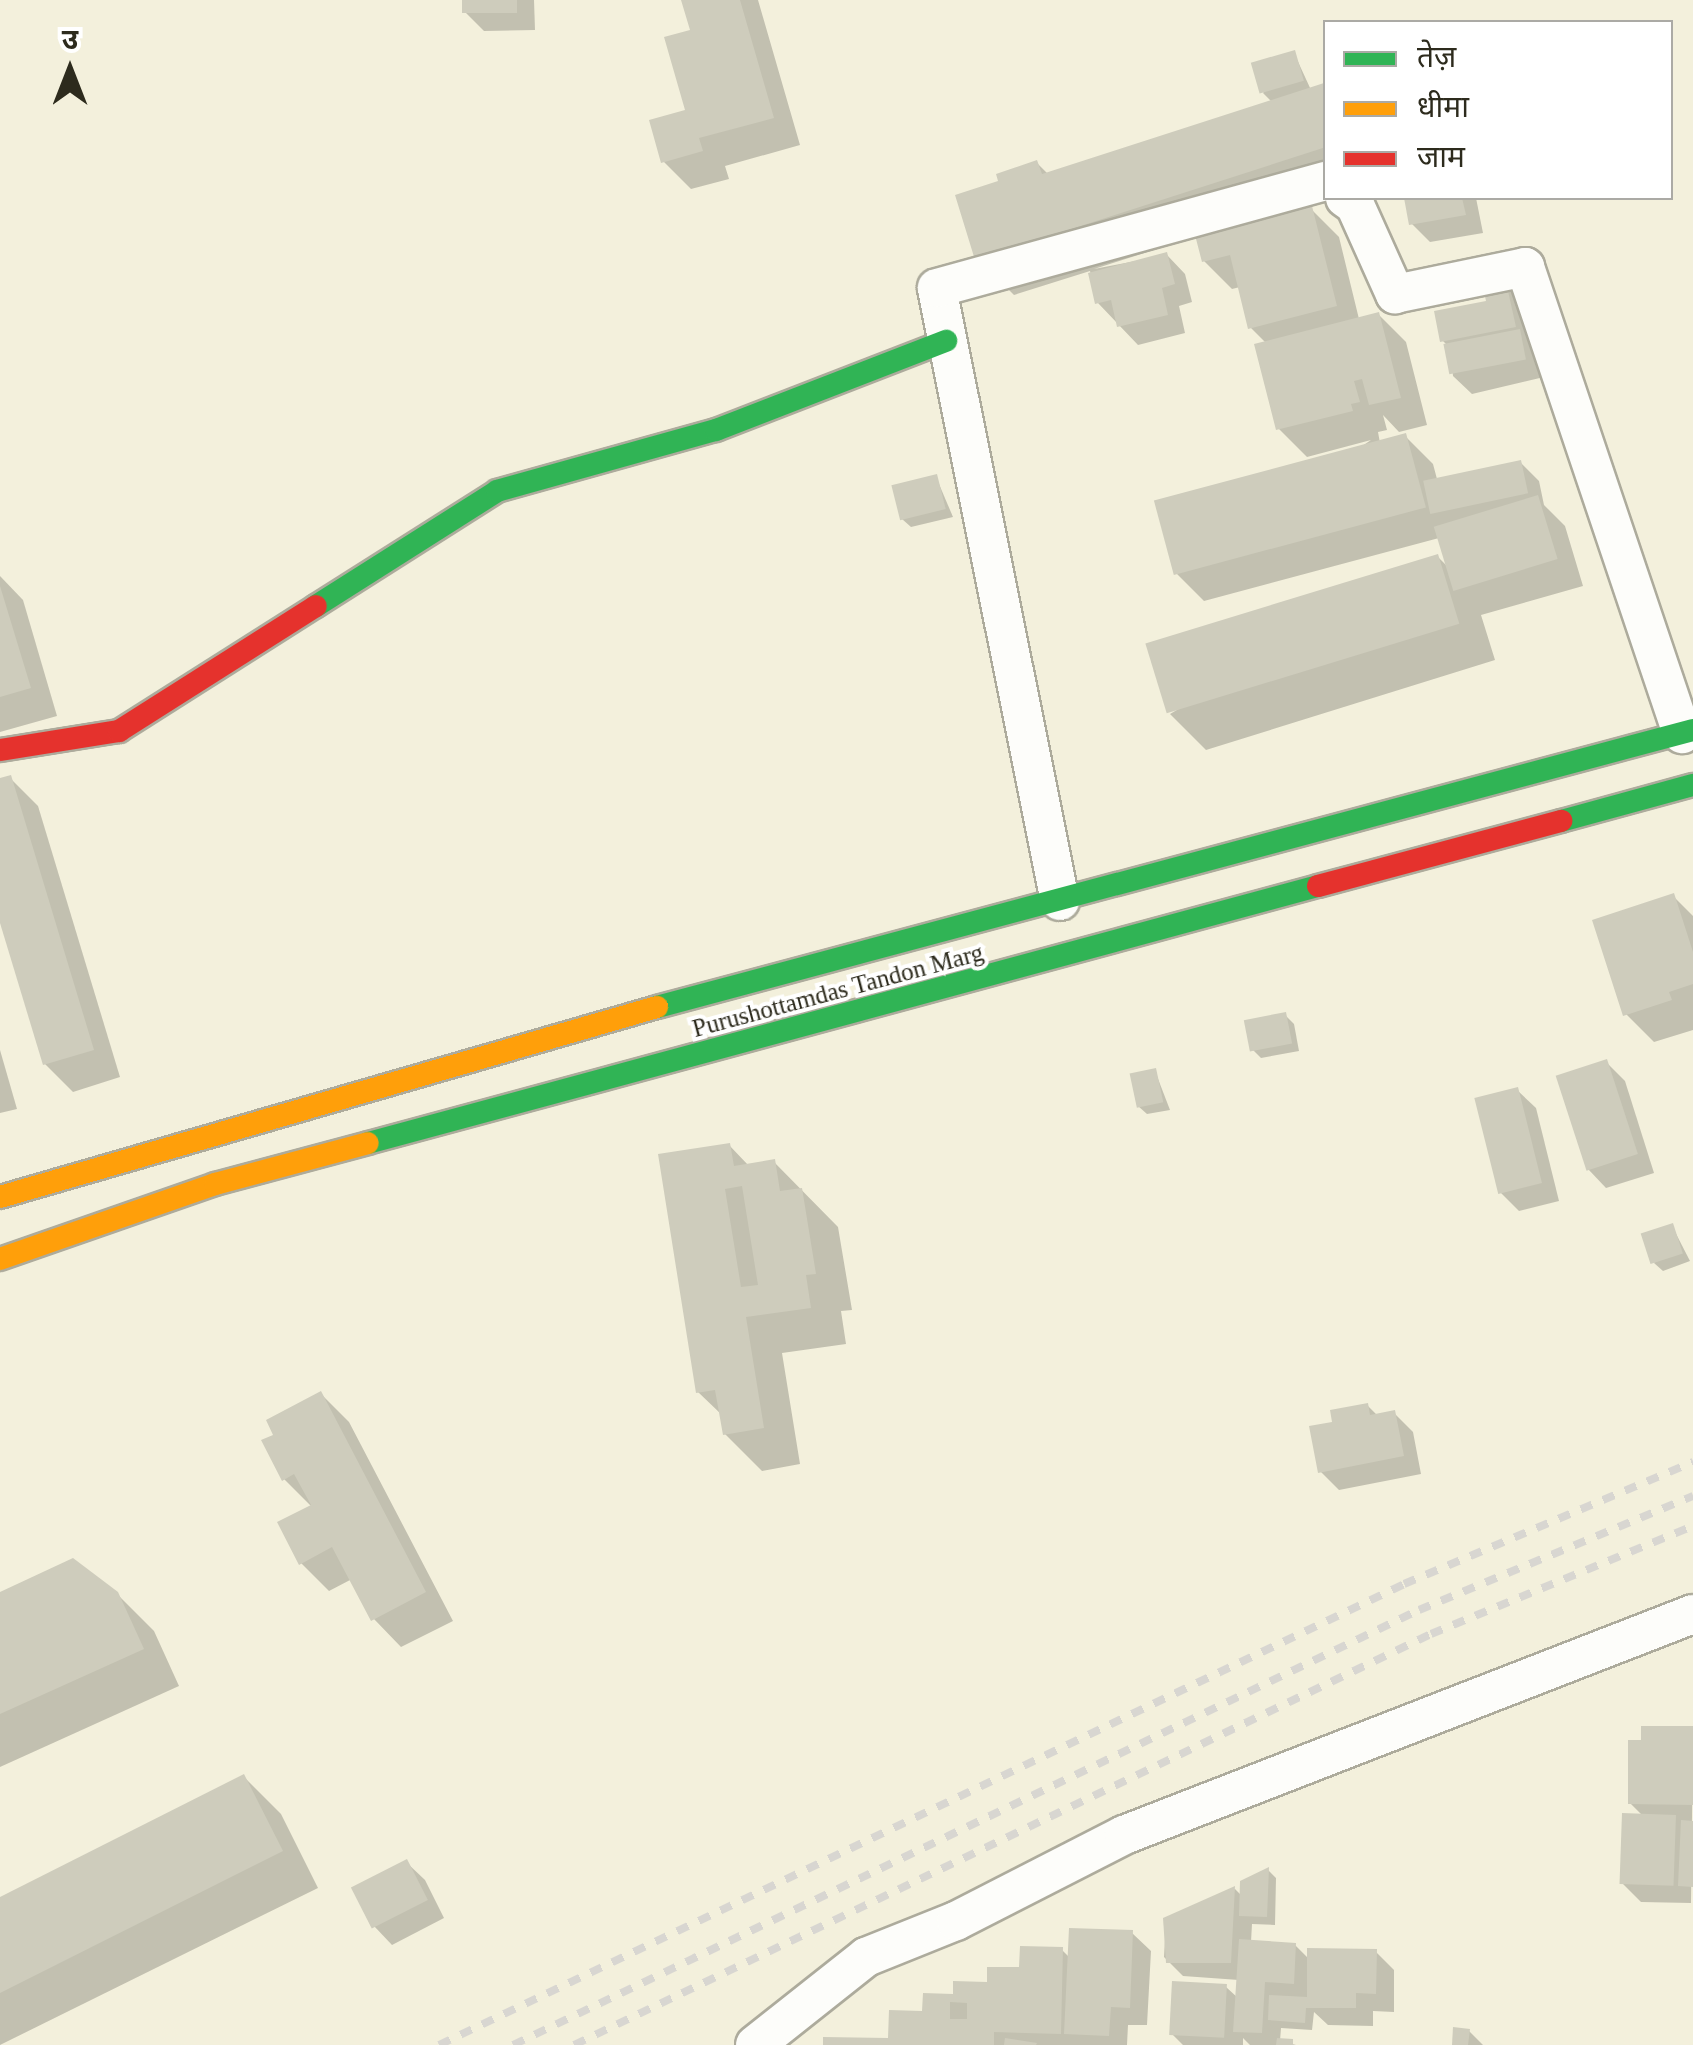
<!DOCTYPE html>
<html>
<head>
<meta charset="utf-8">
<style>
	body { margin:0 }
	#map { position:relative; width:1693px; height:2045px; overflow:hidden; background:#f3f0dc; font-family:"Times New Roman","Noto Sans Devanagari",serif }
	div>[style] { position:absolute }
	.shadow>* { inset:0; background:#0003 }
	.building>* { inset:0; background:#ceccbc; transform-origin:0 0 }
	.roads { filter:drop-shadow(2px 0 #adab9c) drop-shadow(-2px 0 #adab9c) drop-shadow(0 2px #adab9c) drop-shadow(0 -2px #adab9c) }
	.street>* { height:38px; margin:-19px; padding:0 19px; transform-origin:19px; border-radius:19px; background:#fdfdfa }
	.fast>* { height:22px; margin:-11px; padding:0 11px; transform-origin:11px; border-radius:11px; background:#30b455 }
	.slow>* { height:22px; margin:-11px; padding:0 11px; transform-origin:11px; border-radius:11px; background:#ff9f0a }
	.jam>* { height:22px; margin:-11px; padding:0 11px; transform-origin:11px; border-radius:11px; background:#e5322d }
	.rail>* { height:8px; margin-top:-4px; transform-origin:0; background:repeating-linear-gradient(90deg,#d8d6d1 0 12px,transparent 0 24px) }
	span { translate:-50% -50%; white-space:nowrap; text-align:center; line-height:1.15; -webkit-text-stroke:8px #fff; paint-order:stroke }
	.street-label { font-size:25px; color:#2d2b1d }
	.legend { position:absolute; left:1323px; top:20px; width:350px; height:180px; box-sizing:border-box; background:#fff; border:2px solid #abaaa5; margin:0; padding:12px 18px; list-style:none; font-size:30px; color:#2d2b1d }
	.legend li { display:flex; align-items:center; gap:20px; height:50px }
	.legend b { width:50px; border:2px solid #abaaa5 }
	.north { position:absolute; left:20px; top:20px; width:100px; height:100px; -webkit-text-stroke:8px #fff; paint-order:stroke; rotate:0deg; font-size:28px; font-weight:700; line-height:40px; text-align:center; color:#2d2b1d }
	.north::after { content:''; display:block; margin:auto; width:35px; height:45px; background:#2d2b1d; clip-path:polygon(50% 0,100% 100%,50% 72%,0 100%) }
</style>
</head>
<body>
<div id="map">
	<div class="shadow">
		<i style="clip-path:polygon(465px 0,534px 0,535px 30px,484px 31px,465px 12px)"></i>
		<i style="clip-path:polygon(684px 0,758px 0,800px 145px,725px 166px,729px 179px,691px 189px,663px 161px,688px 112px,693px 31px)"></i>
		<i style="clip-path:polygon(1294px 53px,1311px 90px,1326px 88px,1326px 194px,1242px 226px,1311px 209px,1339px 237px,1359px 319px,1378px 314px,1406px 342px,1427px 425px,1399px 432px,1383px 415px,1387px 430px,1378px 432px,1380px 443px,1405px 436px,1433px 464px,1437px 479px,1520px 462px,1539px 481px,1544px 505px,1565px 526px,1583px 586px,1481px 615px,1495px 660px,1206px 750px,1170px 714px,1438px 557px,1448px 567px,1439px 538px,1204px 601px,1176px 573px,1371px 440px,1307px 457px,1279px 429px,1266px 343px,1250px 327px,1240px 287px,1232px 289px,1204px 261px,1198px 236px,1094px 269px,1167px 255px,1185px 274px,1192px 302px,1179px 306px,1185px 333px,1138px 345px,1098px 303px,1090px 271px,1014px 295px,977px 258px,1002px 182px,1037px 163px,1049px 175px,1272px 102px,1263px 93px)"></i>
		<i style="clip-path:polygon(1407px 198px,1476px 198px,1483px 233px,1430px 242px,1412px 224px)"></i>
		<i style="clip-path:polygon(1506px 285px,1524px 304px,1544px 377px,1472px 394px,1453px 376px,1450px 348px,1442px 340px)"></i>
		<i style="clip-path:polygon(936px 477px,953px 517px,911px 527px,902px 519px)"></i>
		<i style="clip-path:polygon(0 576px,23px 600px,57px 716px,0 732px)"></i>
		<i style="clip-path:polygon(10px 778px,38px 806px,120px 1077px,73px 1092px,45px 1064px,0 914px,0 781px)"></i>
		<i style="clip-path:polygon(1673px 896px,1693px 916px,1693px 1030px,1654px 1042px,1626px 1014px)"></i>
		<i style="clip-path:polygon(1285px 1015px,1294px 1024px,1299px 1051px,1261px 1058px,1252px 1049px)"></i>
		<i style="clip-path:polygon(0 1050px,17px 1109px,0 1113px)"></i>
		<i style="clip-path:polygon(1606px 1062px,1625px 1081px,1654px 1173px,1606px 1188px,1588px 1169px)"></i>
		<i style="clip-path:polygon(1155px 1071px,1170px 1110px,1147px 1114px,1138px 1106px)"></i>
		<i style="clip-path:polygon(1517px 1090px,1536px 1108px,1559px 1201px,1519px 1211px,1501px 1193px)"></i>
		<i style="clip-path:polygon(729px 1145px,749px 1166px,774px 1162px,838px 1227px,852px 1310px,841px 1311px,846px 1344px,782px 1353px,800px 1464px,762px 1471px,725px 1434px,722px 1415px,698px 1392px)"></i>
		<i style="clip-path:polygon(1672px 1226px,1690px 1261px,1663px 1271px,1654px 1263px)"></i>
		<i style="clip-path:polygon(321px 1394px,349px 1422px,453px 1621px,401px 1647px,374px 1619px,352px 1579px,329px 1591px,301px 1563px,312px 1507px,284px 1479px,277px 1436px)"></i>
		<i style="clip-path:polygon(1367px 1405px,1378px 1416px,1394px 1413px,1413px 1432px,1421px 1474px,1339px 1490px,1321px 1472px,1335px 1424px)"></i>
		<i style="clip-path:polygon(116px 1593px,154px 1631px,179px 1686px,0 1767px,0 1594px)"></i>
		<i style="clip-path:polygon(1693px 1729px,1691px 1903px,1641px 1902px,1622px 1883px,1643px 1816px,1630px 1803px)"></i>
		<i style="clip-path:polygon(244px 1777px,281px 1814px,318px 1888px,0 2045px,0 1900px)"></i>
		<i style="clip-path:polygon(406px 1862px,425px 1880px,444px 1918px,392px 1945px,374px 1926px)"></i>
		<i style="clip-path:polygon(1268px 1870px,1276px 1878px,1275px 1925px,1252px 1924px,1251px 1942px,1295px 1945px,1309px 1959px,1376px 1952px,1394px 1970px,1394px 2012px,1373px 2011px,1373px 2026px,1328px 2025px,1314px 2012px,1312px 2030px,1281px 2028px,1280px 2041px,1296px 2045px,1250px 2045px,1243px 2038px,1243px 2045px,1183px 2045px,1172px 2034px,1226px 1987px,1238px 1998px,1239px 1980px,1183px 1976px,1164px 1957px,1166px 1920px,1235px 1889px,1242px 1896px)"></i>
		<i style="clip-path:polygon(1132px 1933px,1151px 1951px,1147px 2025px,1128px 2025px,1127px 2045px,826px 2045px,891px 2041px,956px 1997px,1062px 1950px,1070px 1958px)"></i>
		<i style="clip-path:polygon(1469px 2031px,1483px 2045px,1454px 2045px)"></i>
	</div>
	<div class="building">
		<i style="left:462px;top:0;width:55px;height:13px"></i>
		<i style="clip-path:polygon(681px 0,740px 0,774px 118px,699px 138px,703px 151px,661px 163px,649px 120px,685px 110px,664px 37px,690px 30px)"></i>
		<i style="left:1295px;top:50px;width:32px;height:46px;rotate:74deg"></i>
		<i style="clip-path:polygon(1324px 83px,1326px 147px,975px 260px,955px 195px,998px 181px,996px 174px,1037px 160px,1042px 174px)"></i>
		<i style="clip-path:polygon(1404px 198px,1462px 198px,1466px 215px,1409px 225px)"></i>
		<i style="clip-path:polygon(1312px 206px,1337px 306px,1248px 329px,1230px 255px,1202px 262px,1195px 235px)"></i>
		<i style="clip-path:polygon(1167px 252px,1175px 284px,1162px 288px,1168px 315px,1117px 327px,1111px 300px,1095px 304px,1088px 273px)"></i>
		<i style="clip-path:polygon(1506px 282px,1516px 327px,1440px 342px,1434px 311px,1486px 301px,1483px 287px)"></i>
		<i style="clip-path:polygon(1379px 312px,1401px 398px,1369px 405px,1362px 379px,1354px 381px,1360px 402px,1351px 404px,1353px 411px,1276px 430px,1254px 344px)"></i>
		<i style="left:1520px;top:329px;width:31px;height:78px;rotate:79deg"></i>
		<i style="left:1406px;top:433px;width:77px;height:261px;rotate:75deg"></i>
		<i style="left:1521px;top:460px;width:34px;height:100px;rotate:78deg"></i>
		<i style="left:937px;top:474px;width:36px;height:47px;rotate:76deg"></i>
		<i style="left:1538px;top:495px;width:67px;height:109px;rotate:73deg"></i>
		<i style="left:1438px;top:554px;width:73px;height:306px;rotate:73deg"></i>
		<i style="clip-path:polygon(0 586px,31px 688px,0 697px)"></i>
		<i style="clip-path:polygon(11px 775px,94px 1050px,43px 1065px,0 923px,0 778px)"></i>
		<i style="clip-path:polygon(1674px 893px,1693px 952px,1693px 984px,1669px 992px,1672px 1000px,1623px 1016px,1592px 920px)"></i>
		<i style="left:1286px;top:1012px;width:32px;height:43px;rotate:79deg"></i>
		<i style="left:1607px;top:1059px;width:100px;height:54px;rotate:72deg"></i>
		<i style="left:1156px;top:1068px;width:35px;height:27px;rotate:78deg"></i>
		<i style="left:1518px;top:1087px;width:99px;height:45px;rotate:76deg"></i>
		<i style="clip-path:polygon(evenodd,730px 1143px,734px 1166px,775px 1159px,780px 1191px,802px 1188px,816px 1274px,806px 1275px,811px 1308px,746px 1317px,764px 1428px,723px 1435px,715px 1390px,696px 1393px,658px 1154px,730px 1143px,742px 1186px,758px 1285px,741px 1287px,725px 1189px,742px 1186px)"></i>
		<i style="left:1673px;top:1223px;width:32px;height:34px;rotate:72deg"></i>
		<i style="clip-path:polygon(321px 1391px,426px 1592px,371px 1621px,332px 1547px,299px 1565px,277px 1522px,311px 1505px,294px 1474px,282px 1481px,261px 1440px,273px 1435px,266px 1420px)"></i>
		<i style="clip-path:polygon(1368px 1403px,1370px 1415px,1395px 1410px,1404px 1456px,1318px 1473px,1309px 1426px,1332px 1422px,1330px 1410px)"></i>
		<i style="clip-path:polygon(73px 1558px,118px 1592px,144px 1649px,0 1714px,0 1592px)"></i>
		<i style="clip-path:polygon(1641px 1726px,1693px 1726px,1693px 1805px,1628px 1804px,1628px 1740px,1641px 1740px)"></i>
		<i style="clip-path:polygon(244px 1774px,283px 1851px,0 1993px,0 1897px)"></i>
		<i style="left:1622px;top:1813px;width:54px;height:71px;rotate:2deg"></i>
		<i style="clip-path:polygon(1681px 1820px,1693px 1821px,1693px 1887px,1678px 1886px)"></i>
		<i style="left:407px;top:1859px;width:46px;height:63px;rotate:63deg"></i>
		<i style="clip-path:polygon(1269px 1867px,1267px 1917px,1239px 1916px,1240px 1881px)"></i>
		<i style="clip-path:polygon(1235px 1886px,1231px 1963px,1166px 1963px,1163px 1918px)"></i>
		<i style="clip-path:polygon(1069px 1928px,1133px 1930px,1130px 2008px,1111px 2007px,1109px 2036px,1064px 2034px)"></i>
		<i style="clip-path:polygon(1239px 1939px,1296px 1943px,1294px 1984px,1265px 1982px,1262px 2033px,1233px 2032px)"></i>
		<i style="clip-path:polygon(evenodd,1020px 1946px,1063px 1947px,1061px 2034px,994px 2032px,994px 2045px,823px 2045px,823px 2037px,888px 2038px,889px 2010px,922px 2011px,923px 1993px,953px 1994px,953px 1981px,987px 1982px,987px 1967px,1019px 1967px,1020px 1946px,950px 2002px,967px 2003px,967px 2019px,950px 2019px,950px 2002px)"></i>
		<i style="clip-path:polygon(1307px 1948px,1377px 1949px,1376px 1994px,1356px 1993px,1356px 2008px,1306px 2008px,1305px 2023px,1268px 2020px,1269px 1995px,1307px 1997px)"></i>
		<i style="left:1172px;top:1981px;width:55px;height:54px;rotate:3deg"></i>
		<i style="clip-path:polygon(1453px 2027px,1470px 2029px,1468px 2045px,1452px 2045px)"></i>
		<i style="clip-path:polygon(1005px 2038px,1037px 2043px,1036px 2045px,1004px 2045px)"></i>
		<i style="clip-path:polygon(1277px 2038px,1293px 2039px,1293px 2045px,1276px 2045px)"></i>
	</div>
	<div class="roads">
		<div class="street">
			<i style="left:1345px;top:198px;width:12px;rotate:35deg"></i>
			<i style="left:1355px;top:205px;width:98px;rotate:65.8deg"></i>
			<i style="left:1395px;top:294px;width:133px;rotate:-11.7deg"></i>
			<i style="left:1525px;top:267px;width:493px;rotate:71.4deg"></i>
			<i style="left:1060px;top:901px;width:625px;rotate:-101.35deg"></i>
			<i style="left:937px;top:288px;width:403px;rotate:-15.4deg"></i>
			<i style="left:755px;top:2045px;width:142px;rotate:-38.4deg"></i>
			<i style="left:866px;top:1957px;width:97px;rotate:-21.8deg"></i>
			<i style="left:956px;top:1921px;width:189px;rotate:-27.1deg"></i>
			<i style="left:1124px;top:1835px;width:610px;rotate:-21.23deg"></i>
		</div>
		<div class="fast">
			<i style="left:316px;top:606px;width:214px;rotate:-32.4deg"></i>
			<i style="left:497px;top:491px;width:227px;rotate:-15.6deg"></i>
			<i style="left:716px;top:430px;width:247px;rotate:-21.2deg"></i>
			<i style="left:1561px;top:821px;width:137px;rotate:-15.3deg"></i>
			<i style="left:657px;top:1007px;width:1072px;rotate:-14.97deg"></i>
			<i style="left:368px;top:1143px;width:984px;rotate:-15.14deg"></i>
		</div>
		<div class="slow">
			<i style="left:0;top:1197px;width:684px;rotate:-16.13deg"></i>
			<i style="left:0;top:1259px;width:228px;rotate:-19.2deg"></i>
			<i style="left:215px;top:1184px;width:158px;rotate:-15deg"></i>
		</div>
		<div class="jam">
			<i style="left:0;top:750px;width:121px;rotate:-9.1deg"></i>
			<i style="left:119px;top:731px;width:233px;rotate:-32.4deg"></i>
			<i style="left:1318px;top:886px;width:252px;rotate:-15deg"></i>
		</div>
	</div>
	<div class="rail">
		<i style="left:439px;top:2045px;width:1069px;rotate:-25.53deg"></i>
		<i style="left:1404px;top:1584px;width:314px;rotate:-22.9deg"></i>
		<i style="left:513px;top:2045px;width:1005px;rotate:-25.65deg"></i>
		<i style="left:1419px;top:1610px;width:297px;rotate:-22.6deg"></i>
		<i style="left:574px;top:2045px;width:950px;rotate:-25.62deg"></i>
		<i style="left:1431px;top:1634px;width:283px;rotate:-22.4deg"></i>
	</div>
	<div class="street-label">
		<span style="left:838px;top:991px;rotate:-15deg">Purushottamdas Tandon Marg</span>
	</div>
	<ul class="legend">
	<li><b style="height:12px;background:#30b455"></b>तेज़</li>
	<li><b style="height:12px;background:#ff9f0a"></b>धीमा</li>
	<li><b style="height:12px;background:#e5322d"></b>जाम</li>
	</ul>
	<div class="north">उ</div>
</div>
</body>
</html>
